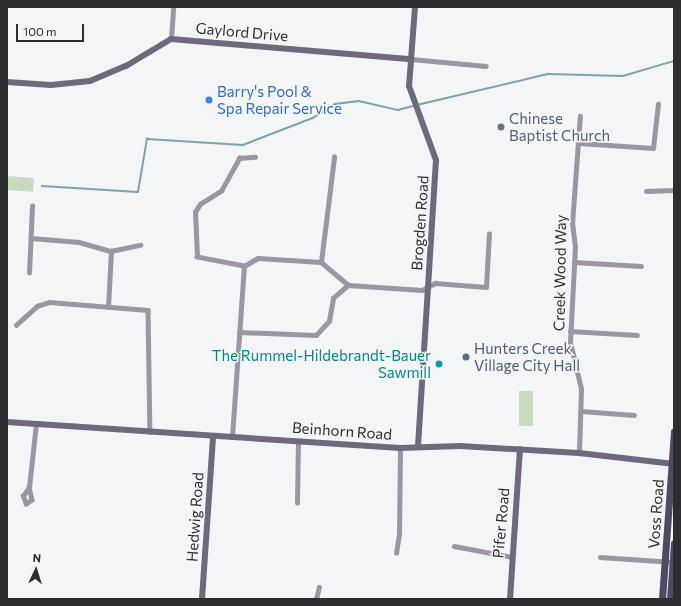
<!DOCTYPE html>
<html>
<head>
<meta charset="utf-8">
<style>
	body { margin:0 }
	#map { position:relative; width:681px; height:606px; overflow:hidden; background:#f3f5f7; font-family:Commissioner,sans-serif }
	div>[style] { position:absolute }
	.green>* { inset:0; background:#c8dabf; transform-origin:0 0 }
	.stream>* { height:1.5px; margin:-0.75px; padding:0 0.75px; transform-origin:0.75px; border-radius:0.75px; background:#7ca4ad }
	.street>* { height:4.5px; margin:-2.25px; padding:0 2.25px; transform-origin:2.25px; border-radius:2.25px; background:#9a96a4 }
	.secondary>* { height:6px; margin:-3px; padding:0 3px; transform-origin:3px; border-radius:3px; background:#6f697d }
	.primary>* { height:7px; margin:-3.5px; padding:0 3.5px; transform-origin:3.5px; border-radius:3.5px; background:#514961 }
	.dots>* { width:11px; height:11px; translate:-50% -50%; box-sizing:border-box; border:2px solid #f3f5f7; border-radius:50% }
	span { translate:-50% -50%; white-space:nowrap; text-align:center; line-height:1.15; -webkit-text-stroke:3px #f3f5f7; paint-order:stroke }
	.street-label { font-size:15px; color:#2d2e2f }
	.shop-label { font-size:15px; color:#366cbe }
	.left { translate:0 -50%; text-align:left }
	.worship-label { font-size:15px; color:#5b616d }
	.service-label { font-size:15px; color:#4e5e75 }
	.culture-label { font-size:15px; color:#0d838f }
	.right { translate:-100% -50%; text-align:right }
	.frame { position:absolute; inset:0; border:8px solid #2d2e2f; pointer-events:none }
	.north { position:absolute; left:16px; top:550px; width:40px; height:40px; -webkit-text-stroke:3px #f3f5f7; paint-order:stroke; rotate:4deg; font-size:11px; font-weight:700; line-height:16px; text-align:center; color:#2d2e2f }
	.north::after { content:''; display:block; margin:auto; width:14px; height:18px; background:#2d2e2f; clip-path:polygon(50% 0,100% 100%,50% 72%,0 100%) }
	.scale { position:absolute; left:16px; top:24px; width:68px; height:18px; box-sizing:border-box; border:2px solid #2d2e2f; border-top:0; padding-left:5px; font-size:12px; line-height:14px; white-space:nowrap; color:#2d2e2f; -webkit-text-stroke:3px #f3f5f7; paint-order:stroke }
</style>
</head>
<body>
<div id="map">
	<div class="green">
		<i style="left:7px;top:176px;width:27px;height:14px;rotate:4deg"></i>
		<i style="left:519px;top:391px;width:14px;height:35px"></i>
	</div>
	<div class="stream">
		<i style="left:417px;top:105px;width:135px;rotate:-13.3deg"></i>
		<i style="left:548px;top:74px;width:75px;rotate:1.5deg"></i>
		<i style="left:623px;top:76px;width:53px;rotate:-16.4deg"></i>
		<i style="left:42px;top:186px;width:96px;rotate:3.6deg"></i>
		<i style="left:138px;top:192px;width:54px;rotate:-80.4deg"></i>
		<i style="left:147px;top:139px;width:96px;rotate:3.6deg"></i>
		<i style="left:243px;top:145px;width:75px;rotate:-21.1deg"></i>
		<i style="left:313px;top:118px;width:26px;rotate:-32deg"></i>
		<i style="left:335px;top:104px;width:24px;rotate:-7deg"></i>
		<i style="left:359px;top:101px;width:40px;rotate:13deg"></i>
		<i style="left:398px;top:110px;width:16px;rotate:-15deg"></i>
	</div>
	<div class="street">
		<i style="left:171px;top:39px;width:32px;rotate:-86deg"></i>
		<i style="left:411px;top:59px;width:75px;rotate:5.3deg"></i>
		<i style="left:579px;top:143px;width:74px;rotate:3.9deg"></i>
		<i style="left:653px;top:148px;width:44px;rotate:-83.5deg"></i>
		<i style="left:646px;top:191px;width:28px;rotate:-2deg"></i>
		<i style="left:31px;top:238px;width:48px;rotate:4.8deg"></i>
		<i style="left:79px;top:242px;width:33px;rotate:16deg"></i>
		<i style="left:111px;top:251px;width:30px;rotate:-12deg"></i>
		<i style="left:321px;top:262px;width:106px;rotate:-82.9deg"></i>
		<i style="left:574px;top:262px;width:67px;rotate:3.4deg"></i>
		<i style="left:244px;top:266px;width:48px;rotate:-169.2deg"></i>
		<i style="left:197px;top:257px;width:45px;rotate:-92.5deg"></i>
		<i style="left:195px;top:212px;width:9px;rotate:-58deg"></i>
		<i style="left:200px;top:204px;width:25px;rotate:-32deg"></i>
		<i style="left:221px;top:191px;width:38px;rotate:-61deg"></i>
		<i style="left:239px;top:158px;width:16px;rotate:-4deg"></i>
		<i style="left:29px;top:273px;width:67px;rotate:-87.4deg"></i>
		<i style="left:108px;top:307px;width:56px;rotate:-86.9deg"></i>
		<i style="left:16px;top:325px;width:28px;rotate:-42deg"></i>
		<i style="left:37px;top:306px;width:13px;rotate:-18deg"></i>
		<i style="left:49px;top:302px;width:99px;rotate:4.6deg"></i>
		<i style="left:148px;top:310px;width:122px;rotate:89.1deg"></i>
		<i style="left:570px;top:331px;width:67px;rotate:3.4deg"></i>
		<i style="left:239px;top:332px;width:77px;rotate:2.2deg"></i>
		<i style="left:316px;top:335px;width:19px;rotate:-47deg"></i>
		<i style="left:329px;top:321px;width:23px;rotate:-80deg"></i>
		<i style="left:333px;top:298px;width:20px;rotate:-41deg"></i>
		<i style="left:348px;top:285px;width:74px;rotate:3.9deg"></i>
		<i style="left:422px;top:290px;width:15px;rotate:-28deg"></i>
		<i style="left:435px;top:283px;width:51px;rotate:4.5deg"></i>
		<i style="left:486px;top:287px;width:53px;rotate:-86.8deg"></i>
		<i style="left:581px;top:411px;width:53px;rotate:4.3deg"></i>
		<i style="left:232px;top:437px;width:171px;rotate:-86deg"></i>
		<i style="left:244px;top:266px;width:16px;rotate:-30deg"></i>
		<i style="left:258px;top:258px;width:63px;rotate:3.6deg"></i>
		<i style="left:321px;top:262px;width:35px;rotate:40deg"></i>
		<i style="left:579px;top:453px;width:64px;rotate:-88.2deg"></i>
		<i style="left:581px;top:389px;width:48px;rotate:-103.2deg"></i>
		<i style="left:570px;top:342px;width:95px;rotate:-87deg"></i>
		<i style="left:575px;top:247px;width:23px;rotate:-97deg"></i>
		<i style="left:572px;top:224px;width:108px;rotate:-85.8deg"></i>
		<i style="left:29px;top:487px;width:13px;rotate:77deg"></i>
		<i style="left:32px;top:500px;width:7px;rotate:146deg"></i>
		<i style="left:26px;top:504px;width:9px;rotate:-111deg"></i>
		<i style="left:23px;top:496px;width:11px;rotate:-56deg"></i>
		<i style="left:29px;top:487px;width:63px;rotate:-83.7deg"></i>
		<i style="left:297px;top:503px;width:61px;rotate:-89.1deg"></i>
		<i style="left:454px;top:546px;width:59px;rotate:10.7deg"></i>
		<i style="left:396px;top:553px;width:20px;rotate:-81deg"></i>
		<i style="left:399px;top:533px;width:85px;rotate:-89.3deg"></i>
		<i style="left:600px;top:557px;width:73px;rotate:3.9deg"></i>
		<i style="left:316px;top:599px;width:12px;rotate:-76deg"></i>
	</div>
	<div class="secondary">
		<i style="left:415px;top:7px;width:79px;rotate:94.3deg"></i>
		<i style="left:409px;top:86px;width:79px;rotate:70deg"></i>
		<i style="left:436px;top:160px;width:287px;rotate:93.6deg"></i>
		<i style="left:7px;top:82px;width:44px;rotate:3.9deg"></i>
		<i style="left:51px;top:85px;width:39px;rotate:-6deg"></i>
		<i style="left:90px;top:81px;width:39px;rotate:-23deg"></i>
		<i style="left:126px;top:66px;width:52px;rotate:-31deg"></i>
		<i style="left:171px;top:39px;width:241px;rotate:4.8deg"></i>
		<i style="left:7px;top:422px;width:394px;rotate:3.8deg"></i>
		<i style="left:400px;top:448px;width:60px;rotate:-1.9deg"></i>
		<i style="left:460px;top:446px;width:119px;rotate:3.4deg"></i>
		<i style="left:579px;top:453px;width:96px;rotate:6.6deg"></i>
		<i style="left:202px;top:599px;width:163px;rotate:-86.1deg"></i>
		<i style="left:510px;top:599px;width:150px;rotate:-86.2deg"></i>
	</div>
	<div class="primary">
		<i style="left:662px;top:599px;width:168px;rotate:-85.9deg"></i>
		<i style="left:670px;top:599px;width:56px;rotate:-85.9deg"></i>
	</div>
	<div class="dots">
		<i style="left:209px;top:100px;background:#3f7fe0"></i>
		<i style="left:501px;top:127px;background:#6b7280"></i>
		<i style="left:466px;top:357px;background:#5c6f8a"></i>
		<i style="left:439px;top:364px;background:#0f9aa8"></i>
	</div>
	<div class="street-label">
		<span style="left:242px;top:32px;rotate:5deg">Gaylord Drive</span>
		<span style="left:420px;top:223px;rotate:-86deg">Brogden Road</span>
		<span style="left:560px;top:273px;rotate:-89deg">Creek Wood Way</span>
		<span style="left:342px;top:431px;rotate:4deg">Beinhorn Road</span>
		<span style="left:656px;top:514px;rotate:-86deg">Voss Road</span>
		<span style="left:195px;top:517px;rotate:-86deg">Hedwig Road</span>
		<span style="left:501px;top:523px;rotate:-85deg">Pifer Road</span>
	</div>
	<div class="shop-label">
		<span class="left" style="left:217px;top:100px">Barry's Pool &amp;<br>Spa Repair Service</span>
	</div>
	<div class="worship-label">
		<span class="left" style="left:509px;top:127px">Chinese<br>Baptist Church</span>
	</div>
	<div class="service-label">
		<span class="left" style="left:474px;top:357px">Hunters Creek<br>Village City Hall</span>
	</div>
	<div class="culture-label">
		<span class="right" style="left:431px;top:364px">The Rummel-Hildebrandt-Bauer<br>Sawmill</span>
	</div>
	<div class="frame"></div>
	<div class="north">N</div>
	<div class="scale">100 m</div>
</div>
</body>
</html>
